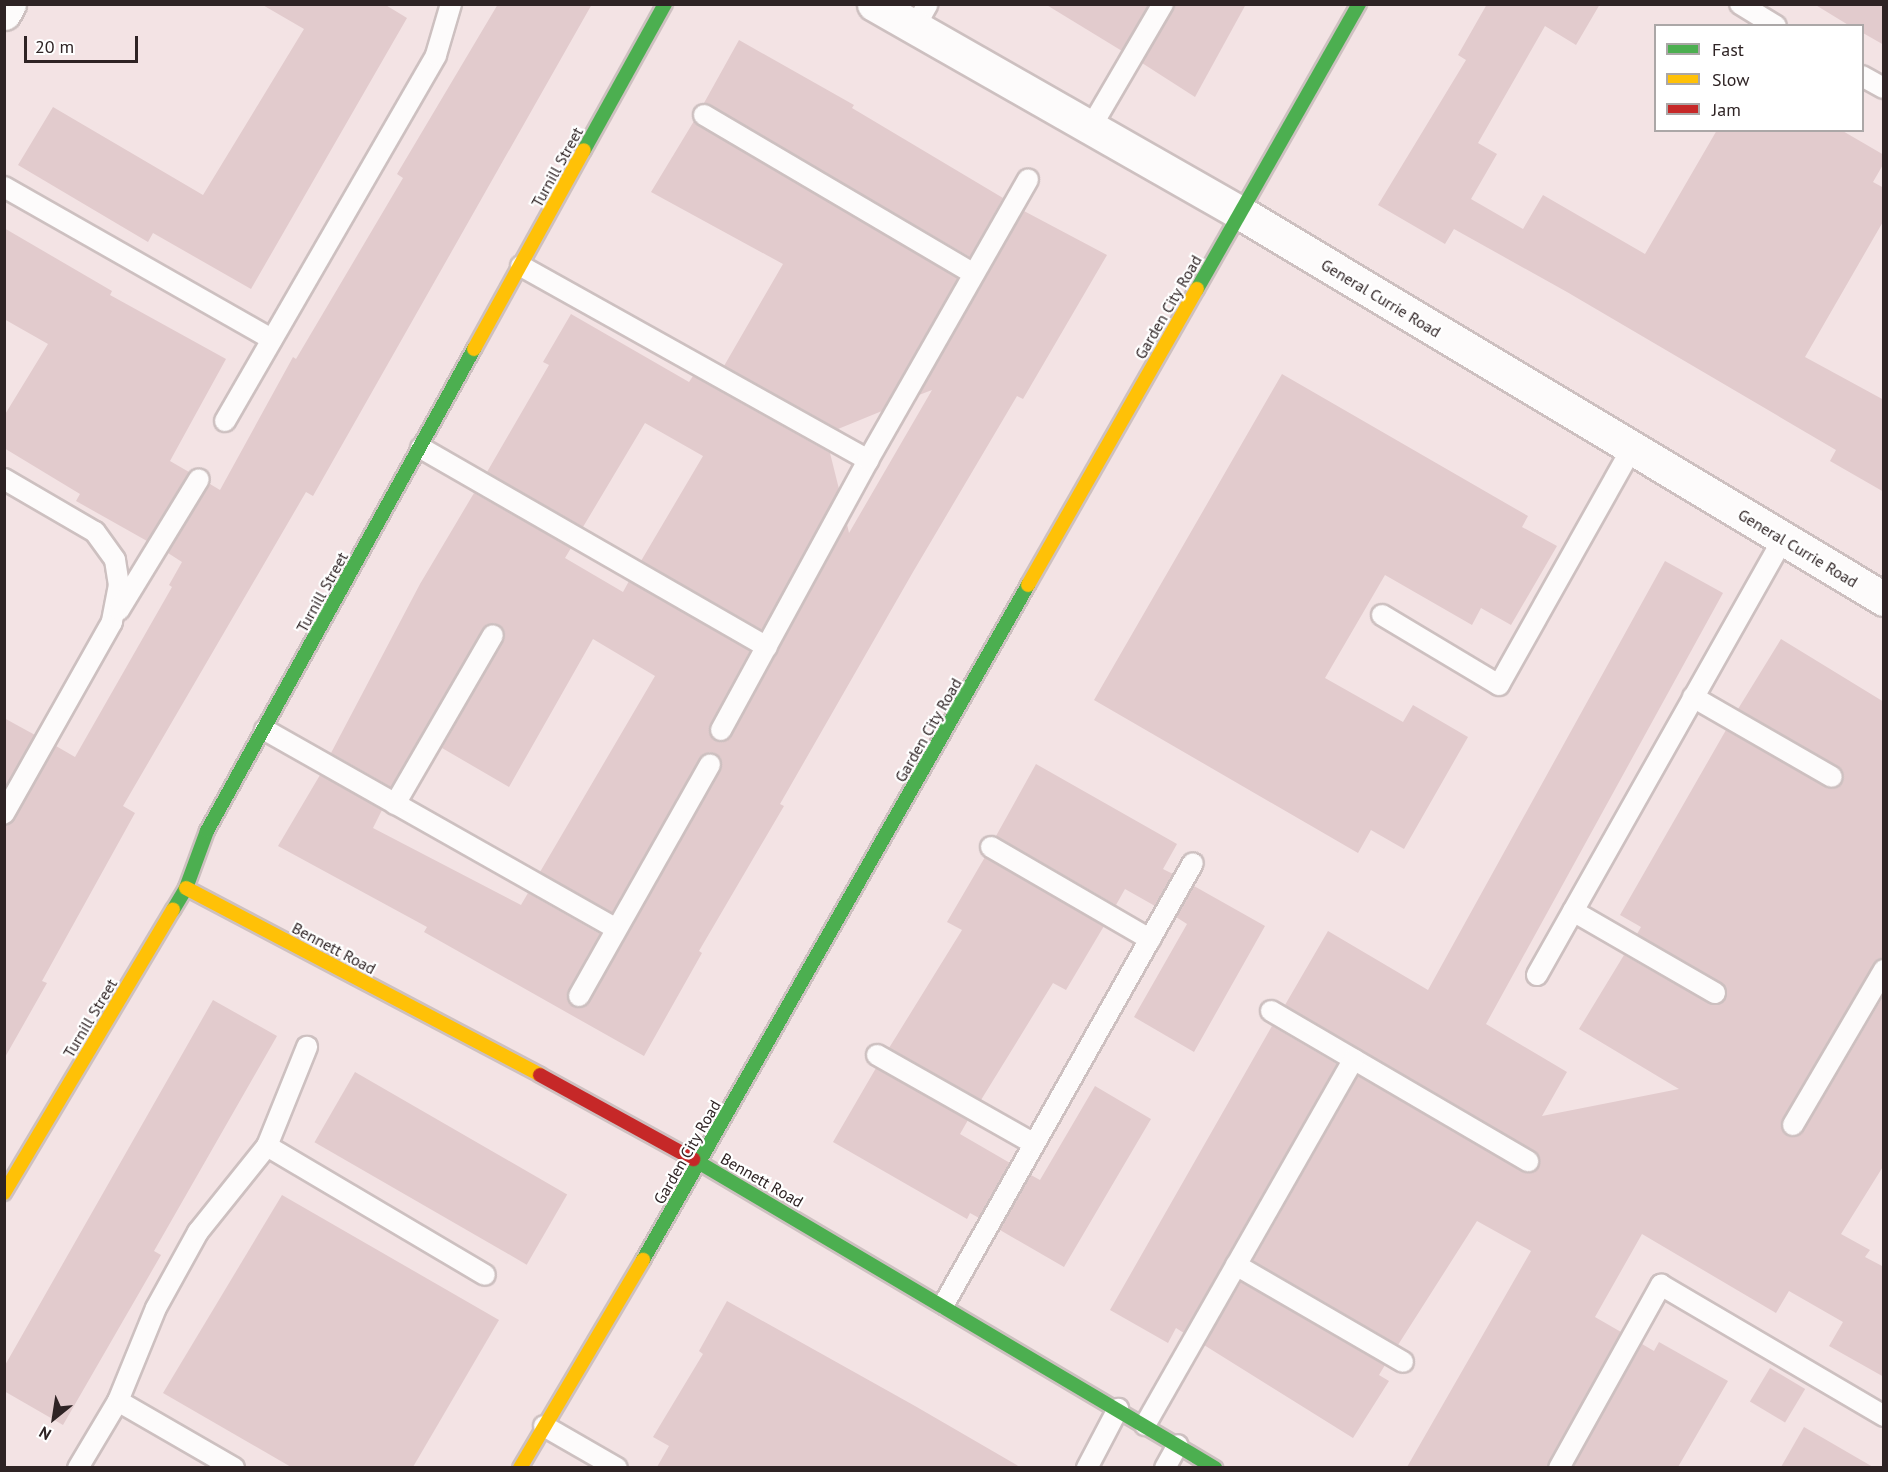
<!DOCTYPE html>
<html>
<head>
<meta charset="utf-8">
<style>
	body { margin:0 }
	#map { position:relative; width:1888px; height:1472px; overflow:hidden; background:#f3e3e4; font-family:"PT Sans",sans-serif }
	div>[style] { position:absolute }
	.building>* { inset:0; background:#e2cbcd; transform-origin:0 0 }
	.roads { filter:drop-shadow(2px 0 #cdc0c0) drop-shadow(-2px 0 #cdc0c0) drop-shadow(0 2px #cdc0c0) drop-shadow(0 -2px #cdc0c0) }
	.lane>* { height:20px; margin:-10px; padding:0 10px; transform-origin:10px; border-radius:10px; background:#fdfbfb }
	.street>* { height:33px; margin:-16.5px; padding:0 16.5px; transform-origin:16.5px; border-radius:16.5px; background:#fdfbfb }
	.fast>* { height:14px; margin:-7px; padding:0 7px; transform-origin:7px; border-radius:7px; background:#4caf50 }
	.slow>* { height:14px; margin:-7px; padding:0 7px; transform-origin:7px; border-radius:7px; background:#ffc107 }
	.jam>* { height:14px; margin:-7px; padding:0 7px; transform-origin:7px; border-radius:7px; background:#c62828 }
	span { translate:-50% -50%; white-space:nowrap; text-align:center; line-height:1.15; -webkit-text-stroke:4.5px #fff; paint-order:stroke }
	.street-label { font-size:16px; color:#2e2324 }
	.frame { position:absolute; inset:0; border:6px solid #2e2324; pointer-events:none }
	.legend { position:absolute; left:1654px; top:24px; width:210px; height:108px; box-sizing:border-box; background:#fff; border:2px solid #aba7a7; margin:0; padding:8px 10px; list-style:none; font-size:18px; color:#2e2324 }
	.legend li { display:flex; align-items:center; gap:12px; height:30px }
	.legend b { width:30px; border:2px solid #aba7a7 }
	.north { position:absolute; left:24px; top:1388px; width:60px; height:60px; -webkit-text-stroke:4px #fff; paint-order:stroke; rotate:210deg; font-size:16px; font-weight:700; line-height:24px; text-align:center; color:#2e2324 }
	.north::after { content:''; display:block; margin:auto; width:21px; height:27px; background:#2e2324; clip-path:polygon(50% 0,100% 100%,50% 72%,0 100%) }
	.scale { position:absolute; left:24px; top:36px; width:114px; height:27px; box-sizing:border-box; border:3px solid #2e2324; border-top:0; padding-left:8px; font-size:18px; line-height:21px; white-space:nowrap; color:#2e2324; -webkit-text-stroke:4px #fff; paint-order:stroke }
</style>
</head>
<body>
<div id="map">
	<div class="building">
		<i style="clip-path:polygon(261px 4px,384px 4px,407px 18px,251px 289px,153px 233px,148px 242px,18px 165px,53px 107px,203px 195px,304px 29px)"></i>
		<i style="clip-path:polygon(498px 4px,592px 4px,313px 496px,306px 492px,123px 806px,135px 813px,42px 981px,47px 983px,4px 1059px,4px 826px,14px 820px,56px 746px,75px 757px,172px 587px,169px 585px,182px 562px,168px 553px,210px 484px,220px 490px,293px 357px,296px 359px,403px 178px,397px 174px)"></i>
		<i style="clip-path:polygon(1045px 4px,1149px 4px,1122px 51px)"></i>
		<i style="clip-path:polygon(1175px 4px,1246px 4px,1195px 97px,1142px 63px)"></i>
		<i style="clip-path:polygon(1487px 4px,1600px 4px,1576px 45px,1545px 26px,1478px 143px,1497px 154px,1471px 199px,1523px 229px,1543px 195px,1645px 254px,1717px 130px,1841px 130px,1884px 155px,1884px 163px,1873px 182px,1884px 188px,1884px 220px,1805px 357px,1884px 400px,1884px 492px,1830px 461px,1836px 450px,1567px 292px,1454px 229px,1445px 244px,1378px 205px,1466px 60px,1458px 55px)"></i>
		<i style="clip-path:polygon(1814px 4px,1884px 4px,1884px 45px,1863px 33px,1863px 26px,1850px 26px)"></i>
		<i style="clip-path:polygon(739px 40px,854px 105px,852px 108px,1003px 198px,970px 257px,704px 103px)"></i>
		<i style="clip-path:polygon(694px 121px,958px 278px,882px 411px,838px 429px,724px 366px,783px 264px,651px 192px)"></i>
		<i style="clip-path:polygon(1024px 211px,1107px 255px,1023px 399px,1017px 396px,913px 572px,780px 804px,784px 806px,699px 951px,702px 953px,644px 1056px,424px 932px,427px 927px,278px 846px,320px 775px,382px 810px,373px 828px,521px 905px,528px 893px,600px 934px,567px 996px,573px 1006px,586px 1006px,720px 770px,721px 758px,710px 752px,700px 758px,612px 913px,540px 872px,655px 676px,593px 639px,509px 787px,442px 748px,503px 641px,504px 630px,494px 623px,483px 629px,391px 787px,331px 753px,420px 584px,474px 493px,571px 548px,565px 558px,623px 592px,629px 581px,750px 651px,710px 725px,715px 740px,728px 740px,847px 524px,849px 533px,932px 390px,919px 395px)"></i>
		<i style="clip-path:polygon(4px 228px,112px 291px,110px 295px,226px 359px,170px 461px,189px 472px,147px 541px,76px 501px,80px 494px,4px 448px,4px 416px,48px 344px,4px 319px)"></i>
		<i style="clip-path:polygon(571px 314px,689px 382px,693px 376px,830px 453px,839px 489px,762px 630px,641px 561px,703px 456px,645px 423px,583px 527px,487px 472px,549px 365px,543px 362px)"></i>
		<i style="clip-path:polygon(1282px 374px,1528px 516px,1522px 527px,1557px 546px,1511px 625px,1481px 608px,1472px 625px,1385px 575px,1325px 678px,1403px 722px,1413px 705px,1468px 737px,1404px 849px,1371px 830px,1358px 853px,1094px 700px)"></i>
		<i style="clip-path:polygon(1665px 561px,1723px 593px,1486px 1024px,1567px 1072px,1542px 1116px,1679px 1089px,1579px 1029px,1624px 955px,1710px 1004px,1721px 1003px,1726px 988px,1637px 934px,1641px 927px,1620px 915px,1726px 730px,1826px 787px,1833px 789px,1842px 783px,1844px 776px,1838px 767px,1738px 709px,1781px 639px,1884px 702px,1884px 958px,1874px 964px,1781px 1125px,1792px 1137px,1803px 1132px,1884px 995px,1884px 1165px,1841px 1234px,1870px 1250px,1865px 1257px,1884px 1267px,1884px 1377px,1829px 1346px,1843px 1322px,1789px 1291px,1776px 1313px,1642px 1234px,1595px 1317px,1621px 1332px,1547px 1467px,1407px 1467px,1531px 1251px,1477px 1221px,1398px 1345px,1253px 1261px,1358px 1076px,1522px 1171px,1534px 1171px,1539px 1156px,1285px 1005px,1328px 931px,1428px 990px)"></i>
		<i style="clip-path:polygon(4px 718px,35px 735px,4px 789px)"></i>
		<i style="clip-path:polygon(1036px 764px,1177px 844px,1163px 869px,1173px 874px,1155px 906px,1125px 889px,1116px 905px,996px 836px)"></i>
		<i style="clip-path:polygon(985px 857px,1104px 926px,1066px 990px,1053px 983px,981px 1100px,889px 1048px,962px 930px,947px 922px)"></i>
		<i style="clip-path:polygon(1194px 886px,1265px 926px,1194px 1052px,1134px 1017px,1187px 924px,1176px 917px)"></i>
		<i style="clip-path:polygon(213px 1000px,277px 1036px,154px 1251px,161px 1255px,63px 1425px,4px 1391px,4px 1367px)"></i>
		<i style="clip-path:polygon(1272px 1026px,1337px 1064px,1184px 1333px,1176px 1328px,1168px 1343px,1110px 1310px)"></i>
		<i style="clip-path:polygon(876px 1068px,968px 1120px,960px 1134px,1010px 1163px,979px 1218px,970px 1213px,967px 1219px,833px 1142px)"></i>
		<i style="left:355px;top:1072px;width:245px;height:81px;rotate:30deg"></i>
		<i style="clip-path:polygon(1095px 1086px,1151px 1119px,1064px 1267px,1000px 1230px,1031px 1175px,1040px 1180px)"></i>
		<i style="clip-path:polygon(282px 1195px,499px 1320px,413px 1467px,291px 1467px,163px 1393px)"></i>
		<i style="clip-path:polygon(1241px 1282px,1385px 1365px,1379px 1375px,1389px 1381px,1353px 1438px,1204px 1345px)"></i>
		<i style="clip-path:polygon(727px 1301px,915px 1406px,1020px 1467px,657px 1467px,669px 1446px,653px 1437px,703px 1354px,699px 1351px)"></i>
		<i style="clip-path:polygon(1659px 1342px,1728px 1381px,1678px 1467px,1573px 1467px,1642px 1344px,1654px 1351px)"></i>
		<i style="left:1770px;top:1368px;width:41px;height:39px;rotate:31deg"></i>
		<i style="clip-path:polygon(1804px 1427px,1873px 1467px,1781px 1467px)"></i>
	</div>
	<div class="roads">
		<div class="lane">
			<i style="left:1740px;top:4px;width:42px;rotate:31.4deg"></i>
			<i style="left:915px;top:27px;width:26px;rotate:-61deg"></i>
			<i style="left:1862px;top:76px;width:25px;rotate:29deg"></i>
			<i style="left:704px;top:115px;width:313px;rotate:30.5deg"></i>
			<i style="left:1091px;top:127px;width:143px;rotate:-59.7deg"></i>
			<i style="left:4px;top:187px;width:308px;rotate:29.6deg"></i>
			<i style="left:521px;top:266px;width:398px;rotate:29.2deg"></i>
			<i style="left:225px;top:421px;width:422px;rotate:-60deg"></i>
			<i style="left:436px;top:55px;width:53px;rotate:-73.6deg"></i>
			<i style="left:421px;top:448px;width:399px;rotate:29.9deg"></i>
			<i style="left:4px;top:479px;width:105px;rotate:30.2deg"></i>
			<i style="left:95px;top:532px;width:34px;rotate:54deg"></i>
			<i style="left:115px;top:560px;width:25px;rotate:81deg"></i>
			<i style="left:119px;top:585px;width:38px;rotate:101deg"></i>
			<i style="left:112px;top:622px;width:220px;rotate:119.4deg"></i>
			<i style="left:119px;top:610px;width:153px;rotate:-58.6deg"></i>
			<i style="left:1382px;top:615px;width:136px;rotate:30.9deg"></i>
			<i style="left:1499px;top:685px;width:270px;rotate:-60.7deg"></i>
			<i style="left:1693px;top:697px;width:160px;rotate:29.9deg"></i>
			<i style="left:265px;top:730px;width:402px;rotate:29.5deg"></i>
			<i style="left:721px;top:730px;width:307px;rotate:-61.4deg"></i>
			<i style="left:868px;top:460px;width:323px;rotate:-60.3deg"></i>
			<i style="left:395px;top:804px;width:195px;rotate:-59.9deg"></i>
			<i style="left:991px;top:847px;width:184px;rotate:30.1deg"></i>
			<i style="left:1573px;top:911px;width:164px;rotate:30deg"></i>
			<i style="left:1537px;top:975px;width:501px;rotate:-60.57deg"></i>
			<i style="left:579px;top:996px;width:266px;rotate:-60.5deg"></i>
			<i style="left:1271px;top:1011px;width:298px;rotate:30.3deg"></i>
			<i style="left:877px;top:1055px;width:180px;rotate:29.5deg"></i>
			<i style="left:1793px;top:1125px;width:180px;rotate:-59.6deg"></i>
			<i style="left:267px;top:1146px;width:253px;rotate:30.6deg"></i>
			<i style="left:1236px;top:1265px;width:193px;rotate:30.1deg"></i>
			<i style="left:944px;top:1304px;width:506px;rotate:-60.55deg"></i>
			<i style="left:118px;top:1401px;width:134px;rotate:30deg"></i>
			<i style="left:1145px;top:1425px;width:421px;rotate:-60.3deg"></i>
			<i style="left:544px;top:1426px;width:84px;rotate:29.9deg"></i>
			<i style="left:78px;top:1468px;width:78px;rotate:-59.2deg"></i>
			<i style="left:118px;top:1401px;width:100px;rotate:-67.8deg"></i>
			<i style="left:156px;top:1308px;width:87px;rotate:-61.1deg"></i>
			<i style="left:198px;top:1232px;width:110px;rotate:-51.3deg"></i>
			<i style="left:267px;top:1146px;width:107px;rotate:-68deg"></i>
			<i style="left:1087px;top:1468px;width:67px;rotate:-62.3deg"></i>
			<i style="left:1165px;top:1468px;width:26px;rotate:-61deg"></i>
			<i style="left:1559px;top:1468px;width:210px;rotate:-60.9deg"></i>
			<i style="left:1661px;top:1285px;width:259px;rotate:30.4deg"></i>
		</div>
		<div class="street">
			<i style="left:874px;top:4px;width:422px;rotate:29.7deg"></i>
			<i style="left:1241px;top:213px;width:750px;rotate:30.98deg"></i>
			<i style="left:4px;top:13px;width:10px;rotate:-61deg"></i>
		</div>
		<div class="fast">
			<i style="left:584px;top:150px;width:167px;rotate:-61deg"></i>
			<i style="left:1197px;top:289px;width:328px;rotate:-60.4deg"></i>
			<i style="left:173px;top:910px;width:26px;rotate:-59deg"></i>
			<i style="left:186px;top:888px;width:61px;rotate:-69.8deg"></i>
			<i style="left:207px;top:831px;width:551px;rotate:-61.02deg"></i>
			<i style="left:693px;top:1159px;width:607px;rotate:30.62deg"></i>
			<i style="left:643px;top:1260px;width:777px;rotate:-60.3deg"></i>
		</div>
		<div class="slow">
			<i style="left:474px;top:349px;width:227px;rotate:-61.1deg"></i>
			<i style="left:1028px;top:585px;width:341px;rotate:-60.3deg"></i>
			<i style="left:186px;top:888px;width:400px;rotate:27.8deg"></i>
			<i style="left:4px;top:1193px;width:330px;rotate:-59.2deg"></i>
			<i style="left:520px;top:1468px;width:242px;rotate:-59.4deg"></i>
		</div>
		<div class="jam">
			<i style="left:540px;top:1075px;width:175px;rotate:28.8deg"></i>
		</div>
	</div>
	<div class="street-label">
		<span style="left:557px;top:167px;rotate:-61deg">Turnill Street</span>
		<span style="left:1381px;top:298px;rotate:31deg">General Currie Road</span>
		<span style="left:1168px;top:307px;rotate:-60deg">Garden City Road</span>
		<span style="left:1798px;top:548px;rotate:31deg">General Currie Road</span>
		<span style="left:322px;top:592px;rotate:-61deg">Turnill Street</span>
		<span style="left:928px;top:730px;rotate:-60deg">Garden City Road</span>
		<span style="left:334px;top:948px;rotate:28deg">Bennett Road</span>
		<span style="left:90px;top:1018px;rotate:-59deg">Turnill Street</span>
		<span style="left:687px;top:1152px;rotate:-60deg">Garden City Road</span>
		<span style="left:762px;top:1180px;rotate:30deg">Bennett Road</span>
	</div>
	<div class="frame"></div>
	<ul class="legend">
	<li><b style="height:8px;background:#4caf50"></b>Fast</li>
	<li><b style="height:8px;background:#ffc107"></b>Slow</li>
	<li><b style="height:8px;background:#c62828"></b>Jam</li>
	</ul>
	<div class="north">N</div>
	<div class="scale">20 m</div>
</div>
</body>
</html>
